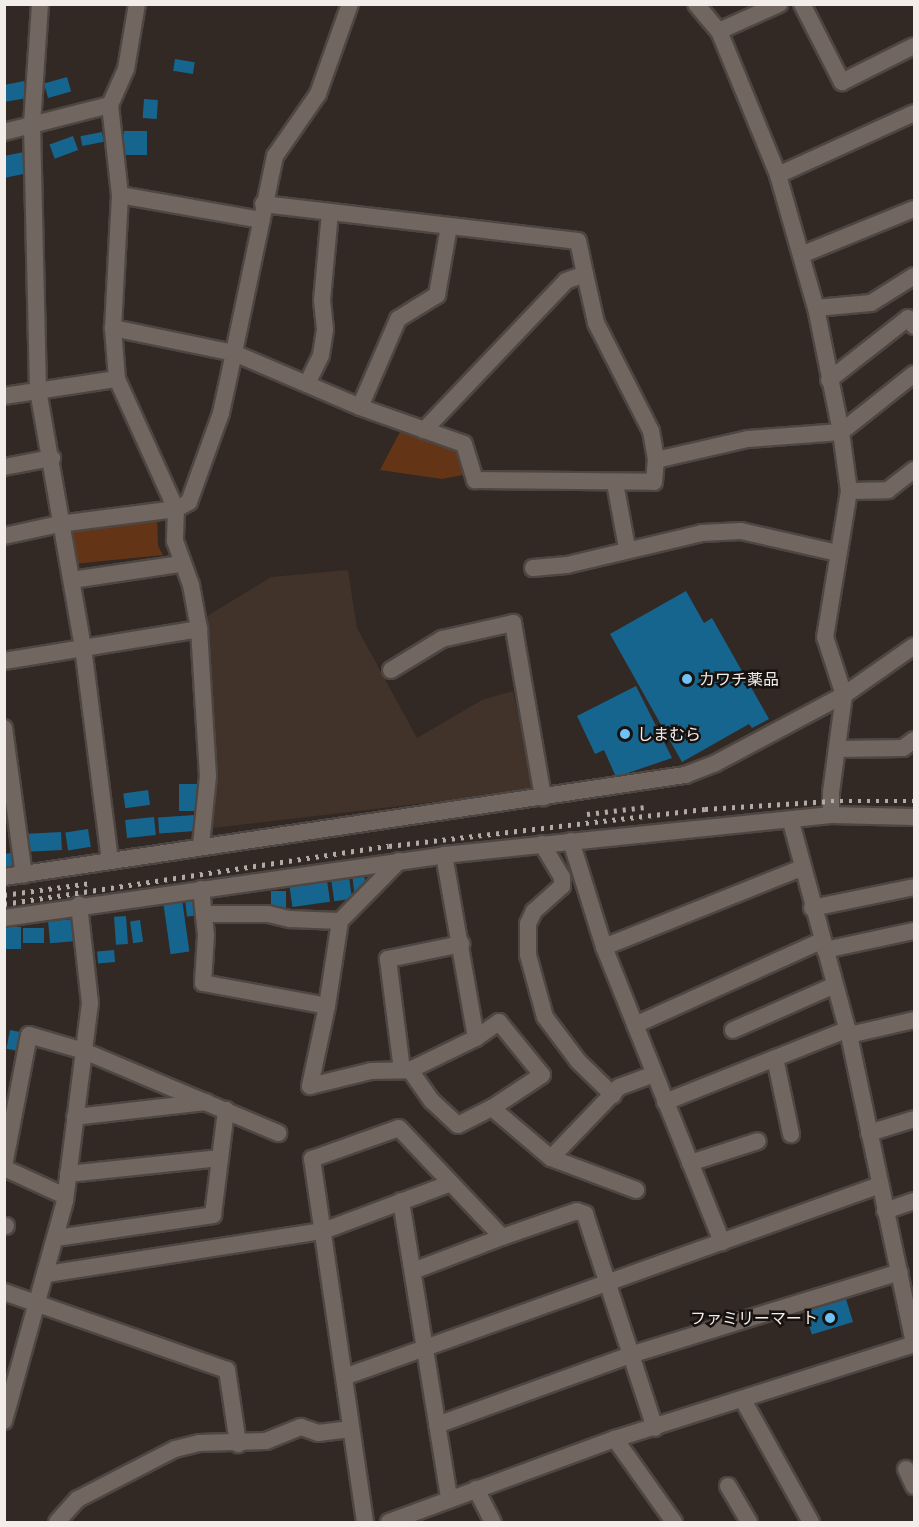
<!DOCTYPE html>
<html>
<head>
<meta charset="utf-8">
<style>
	body { margin:0 }
	#map { position:relative; width:919px; height:1527px; overflow:hidden; background:#322924; font-family:"Asap Condensed","Noto Sans JP",sans-serif }
	div>[style] { position:absolute }
	.built>* { inset:0; background:#41322a }
	.green>* { inset:0; background:#643417 }
	.building>* { inset:0; background:#16658e; transform-origin:0 0 }
	.roads { filter:drop-shadow(2px 0 #4e4642) drop-shadow(-2px 0 #4e4642) drop-shadow(0 2px #4e4642) drop-shadow(0 -2px #4e4642) }
	.minor>* { height:16px; margin:-8px; padding:0 8px; transform-origin:8px; border-radius:8px; background:#716660 }
	.rail>* { height:4.5px; margin-top:-2.25px; transform-origin:0; background:repeating-linear-gradient(90deg,#b1aaa6 0 3px,transparent 0 9px) }
	.dots>* { width:16px; height:16px; translate:-50% -50%; box-sizing:border-box; border:3px solid #171210; border-radius:50% }
	span { translate:-50% -50%; white-space:nowrap; text-align:center; line-height:1.15; -webkit-text-stroke:5px #171210; paint-order:stroke }
	.poi-label { font-size:16px; color:#f3edea }
	.left { translate:0 -50%; text-align:left }
	.right { translate:-100% -50%; text-align:right }
	.frame { position:absolute; inset:0; border:6px solid #f3edea; pointer-events:none }
</style>
</head>
<body>
<div id="map">
	<div class="built">
		<i style="clip-path:polygon(348px 570px,357px 628px,417px 738px,482px 700px,513px 691px,535px 790px,213px 828px,216px 767px,204px 618px,271px 577px)"></i>
	</div>
	<div class="green">
		<i style="clip-path:polygon(401px 430px,460px 447px,468px 474px,442px 479px,380px 470px)"></i>
		<i style="clip-path:polygon(157px 517px,158px 546px,163px 555px,63px 565px,58px 530px)"></i>
	</div>
	<div class="building">
		<i style="left:175px;top:59px;width:20px;height:12px;rotate:9deg"></i>
		<i style="left:67px;top:77px;width:15px;height:24px;rotate:74deg"></i>
		<i style="clip-path:polygon(24px 81px,27px 98px,4px 102px,4px 85px)"></i>
		<i style="left:144px;top:99px;width:14px;height:19px;rotate:4deg"></i>
		<i style="left:124px;top:131px;width:23px;height:24px"></i>
		<i style="left:102px;top:132px;width:10px;height:22px;rotate:79deg"></i>
		<i style="left:73px;top:136px;width:15px;height:25px;rotate:70deg"></i>
		<i style="clip-path:polygon(24px 152px,28px 173px,4px 178px,4px 156px)"></i>
		<i style="clip-path:polygon(686px 591px,704px 623px,712px 618px,769px 719px,752px 728px,749px 724px,682px 762px,610px 634px)"></i>
		<i style="clip-path:polygon(636px 686px,672px 758px,616px 777px,604px 750px,595px 754px,577px 716px)"></i>
		<i style="left:179px;top:784px;width:19px;height:27px"></i>
		<i style="left:148px;top:790px;width:15px;height:25px;rotate:82deg"></i>
		<i style="left:195px;top:815px;width:16px;height:37px;rotate:86deg"></i>
		<i style="left:154px;top:817px;width:18px;height:29px;rotate:84deg"></i>
		<i style="left:88px;top:829px;width:18px;height:23px;rotate:81deg"></i>
		<i style="left:61px;top:832px;width:18px;height:34px;rotate:87deg"></i>
		<i style="clip-path:polygon(11px 853px,13px 868px,4px 869px,4px 854px)"></i>
		<i style="left:364px;top:873px;width:17px;height:12px;rotate:83deg"></i>
		<i style="left:349px;top:877px;width:22px;height:18px;rotate:82deg"></i>
		<i style="left:327px;top:880px;width:22px;height:38px;rotate:82deg"></i>
		<i style="left:271px;top:891px;width:15px;height:18px"></i>
		<i style="left:182px;top:899px;width:53px;height:19px;rotate:82deg"></i>
		<i style="left:199px;top:899px;width:16px;height:14px;rotate:83deg"></i>
		<i style="left:126px;top:916px;width:28px;height:12px;rotate:86deg"></i>
		<i style="left:75px;top:919px;width:22px;height:27px;rotate:85deg"></i>
		<i style="left:140px;top:920px;width:22px;height:10px;rotate:82deg"></i>
		<i style="left:6px;top:927px;width:15px;height:22px"></i>
		<i style="left:23px;top:928px;width:21px;height:15px"></i>
		<i style="left:114px;top:950px;width:12px;height:17px;rotate:85deg"></i>
		<i style="left:10px;top:1030px;width:16px;height:19px;rotate:11deg"></i>
		<i style="left:846px;top:1299px;width:24px;height:43px;rotate:73deg"></i>
	</div>
	<div class="roads">
		<div class="minor">
			<i style="left:40px;top:4px;width:121px;rotate:93.8deg"></i>
			<i style="left:32px;top:125px;width:265px;rotate:88.7deg"></i>
			<i style="left:38px;top:390px;width:261px;rotate:80.1deg"></i>
			<i style="left:83px;top:647px;width:215px;rotate:82.8deg"></i>
			<i style="left:137px;top:4px;width:66px;rotate:99.6deg"></i>
			<i style="left:126px;top:69px;width:39px;rotate:114deg"></i>
			<i style="left:110px;top:105px;width:91px;rotate:83.7deg"></i>
			<i style="left:120px;top:195px;width:133px;rotate:93deg"></i>
			<i style="left:113px;top:328px;width:51px;rotate:85.5deg"></i>
			<i style="left:117px;top:379px;width:143px;rotate:65.6deg"></i>
			<i style="left:176px;top:509px;width:32px;rotate:92deg"></i>
			<i style="left:175px;top:541px;width:47px;rotate:70deg"></i>
			<i style="left:191px;top:585px;width:45px;rotate:79.7deg"></i>
			<i style="left:199px;top:629px;width:147px;rotate:86.5deg"></i>
			<i style="left:208px;top:776px;width:69px;rotate:95.8deg"></i>
			<i style="left:350px;top:4px;width:96px;rotate:109.6deg"></i>
			<i style="left:318px;top:94px;width:75px;rotate:124.7deg"></i>
			<i style="left:275px;top:156px;width:201px;rotate:101.8deg"></i>
			<i style="left:234px;top:353px;width:137px;rotate:23.2deg"></i>
			<i style="left:360px;top:407px;width:110px;rotate:19.6deg"></i>
			<i style="left:464px;top:444px;width:38px;rotate:73deg"></i>
			<i style="left:475px;top:480px;width:179px;rotate:0.6deg"></i>
			<i style="left:654px;top:482px;width:22px;rotate:-85deg"></i>
			<i style="left:656px;top:460px;width:94px;rotate:-12.9deg"></i>
			<i style="left:748px;top:439px;width:93px;rotate:-4.3deg"></i>
			<i style="left:841px;top:432px;width:93px;rotate:-38.5deg"></i>
			<i style="left:696px;top:4px;width:35px;rotate:50deg"></i>
			<i style="left:719px;top:31px;width:156px;rotate:67.7deg"></i>
			<i style="left:778px;top:175px;width:138px;rotate:74.1deg"></i>
			<i style="left:816px;top:308px;width:126px;rotate:78.6deg"></i>
			<i style="left:841px;top:432px;width:60px;rotate:82.3deg"></i>
			<i style="left:849px;top:491px;width:148px;rotate:99.3deg"></i>
			<i style="left:825px;top:637px;width:61px;rotate:71.9deg"></i>
			<i style="left:844px;top:695px;width:99px;rotate:97.6deg"></i>
			<i style="left:831px;top:793px;width:22px;rotate:90deg"></i>
			<i style="left:802px;top:4px;width:88px;rotate:62.9deg"></i>
			<i style="left:842px;top:82px;width:80px;rotate:-26.6deg"></i>
			<i style="left:719px;top:31px;width:66px;rotate:-24.2deg"></i>
			<i style="left:4px;top:132px;width:109px;rotate:-14.3deg"></i>
			<i style="left:778px;top:175px;width:149px;rotate:-24.5deg"></i>
			<i style="left:120px;top:195px;width:144px;rotate:10deg"></i>
			<i style="left:263px;top:204px;width:317px;rotate:6.7deg"></i>
			<i style="left:578px;top:241px;width:34px;rotate:78deg"></i>
			<i style="left:585px;top:274px;width:20px;rotate:160deg"></i>
			<i style="left:566px;top:281px;width:206px;rotate:133.6deg"></i>
			<i style="left:801px;top:255px;width:122px;rotate:-22.2deg"></i>
			<i style="left:585px;top:274px;width:50px;rotate:77.3deg"></i>
			<i style="left:596px;top:323px;width:121px;rotate:63deg"></i>
			<i style="left:651px;top:431px;width:29px;rotate:80deg"></i>
			<i style="left:816px;top:308px;width:55px;rotate:-5.2deg"></i>
			<i style="left:871px;top:303px;width:51px;rotate:-32.1deg"></i>
			<i style="left:829px;top:380px;width:100px;rotate:-38.1deg"></i>
			<i style="left:908px;top:318px;width:10px;rotate:53deg"></i>
			<i style="left:307px;top:384px;width:32px;rotate:-64deg"></i>
			<i style="left:321px;top:355px;width:26px;rotate:-81deg"></i>
			<i style="left:325px;top:329px;width:29px;rotate:-96deg"></i>
			<i style="left:322px;top:300px;width:88px;rotate:-84.8deg"></i>
			<i style="left:4px;top:396px;width:114px;rotate:-8.6deg"></i>
			<i style="left:360px;top:407px;width:96px;rotate:-66.6deg"></i>
			<i style="left:398px;top:319px;width:46px;rotate:-31.6deg"></i>
			<i style="left:437px;top:295px;width:70px;rotate:-80.1deg"></i>
			<i style="left:4px;top:467px;width:49px;rotate:-10.6deg"></i>
			<i style="left:615px;top:483px;width:66px;rotate:79.5deg"></i>
			<i style="left:849px;top:491px;width:39px;rotate:-1deg"></i>
			<i style="left:888px;top:490px;width:33px;rotate:-38deg"></i>
			<i style="left:4px;top:536px;width:56px;rotate:-12.3deg"></i>
			<i style="left:59px;top:524px;width:118px;rotate:-7.3deg"></i>
			<i style="left:176px;top:509px;width:15px;rotate:-28deg"></i>
			<i style="left:189px;top:502px;width:95px;rotate:-70.2deg"></i>
			<i style="left:221px;top:413px;width:61px;rotate:-77.8deg"></i>
			<i style="left:234px;top:353px;width:124px;rotate:-168.3deg"></i>
			<i style="left:533px;top:568px;width:34px;rotate:-5deg"></i>
			<i style="left:567px;top:565px;width:139px;rotate:-13.3deg"></i>
			<i style="left:702px;top:533px;width:39px;rotate:-3deg"></i>
			<i style="left:741px;top:531px;width:99px;rotate:12.8deg"></i>
			<i style="left:72px;top:580px;width:110px;rotate:-8.4deg"></i>
			<i style="left:4px;top:661px;width:198px;rotate:-9.3deg"></i>
			<i style="left:391px;top:670px;width:60px;rotate:-31.3deg"></i>
			<i style="left:442px;top:639px;width:73px;rotate:-12.7deg"></i>
			<i style="left:513px;top:623px;width:177px;rotate:80.2deg"></i>
			<i style="left:4px;top:728px;width:148px;rotate:82.3deg"></i>
			<i style="left:839px;top:749px;width:64px;rotate:-0.9deg"></i>
			<i style="left:903px;top:748px;width:14px;rotate:-36deg"></i>
			<i style="left:791px;top:822px;width:221px;rotate:74.8deg"></i>
			<i style="left:849px;top:1035px;width:316px;rotate:78.1deg"></i>
			<i style="left:571px;top:841px;width:111px;rotate:72.7deg"></i>
			<i style="left:604px;top:947px;width:318px;rotate:68.2deg"></i>
			<i style="left:542px;top:844px;width:39px;rotate:59deg"></i>
			<i style="left:562px;top:877px;width:9px;rotate:90deg"></i>
			<i style="left:562px;top:886px;width:38px;rotate:138deg"></i>
			<i style="left:534px;top:911px;width:14px;rotate:115deg"></i>
			<i style="left:528px;top:924px;width:31px;rotate:90deg"></i>
			<i style="left:528px;top:955px;width:64px;rotate:74.7deg"></i>
			<i style="left:545px;top:1017px;width:55px;rotate:53.1deg"></i>
			<i style="left:578px;top:1061px;width:49px;rotate:44.2deg"></i>
			<i style="left:4px;top:877px;width:689px;rotate:-8.52deg"></i>
			<i style="left:685px;top:775px;width:31px;rotate:-21deg"></i>
			<i style="left:714px;top:764px;width:147px;rotate:-28deg"></i>
			<i style="left:844px;top:695px;width:85px;rotate:-35deg"></i>
			<i style="left:201px;top:889px;width:46px;rotate:83.8deg"></i>
			<i style="left:206px;top:935px;width:48px;rotate:93.6deg"></i>
			<i style="left:203px;top:983px;width:126px;rotate:10.5deg"></i>
			<i style="left:327px;top:1006px;width:82px;rotate:102deg"></i>
			<i style="left:310px;top:1086px;width:63px;rotate:-13.8deg"></i>
			<i style="left:371px;top:1071px;width:39px;rotate:-1deg"></i>
			<i style="left:410px;top:1070px;width:73px;rotate:-25.9deg"></i>
			<i style="left:476px;top:1038px;width:186px;rotate:-99.9deg"></i>
			<i style="left:812px;top:908px;width:104px;rotate:-11.6deg"></i>
			<i style="left:204px;top:914px;width:64px"></i>
			<i style="left:268px;top:914px;width:23px;rotate:13deg"></i>
			<i style="left:290px;top:919px;width:50px;rotate:2.3deg"></i>
			<i style="left:4px;top:918px;width:444px;rotate:-8.1deg"></i>
			<i style="left:444px;top:855px;width:389px;rotate:-5.9deg"></i>
			<i style="left:831px;top:815px;width:83px;rotate:1.4deg"></i>
			<i style="left:604px;top:947px;width:213px;rotate:-21.8deg"></i>
			<i style="left:825px;top:950px;width:91px;rotate:-12.1deg"></i>
			<i style="left:327px;top:1006px;width:86px;rotate:-81.3deg"></i>
			<i style="left:340px;top:921px;width:84px;rotate:-45.5deg"></i>
			<i style="left:635px;top:1025px;width:206px;rotate:-24.3deg"></i>
			<i style="left:733px;top:1030px;width:111px;rotate:-23.8deg"></i>
			<i style="left:849px;top:1035px;width:67px;rotate:-13deg"></i>
			<i style="left:476px;top:1038px;width:28px;rotate:-35deg"></i>
			<i style="left:499px;top:1022px;width:68px;rotate:50.9deg"></i>
			<i style="left:542px;top:1075px;width:60px;rotate:146.6deg"></i>
			<i style="left:775px;top:1058px;width:78px;rotate:78.1deg"></i>
			<i style="left:402px;top:1070px;width:112px;rotate:-97.2deg"></i>
			<i style="left:388px;top:959px;width:75px;rotate:-11.6deg"></i>
			<i style="left:410px;top:1070px;width:38px;rotate:55deg"></i>
			<i style="left:432px;top:1101px;width:35px;rotate:43deg"></i>
			<i style="left:458px;top:1125px;width:38px;rotate:-27deg"></i>
			<i style="left:492px;top:1108px;width:77px;rotate:40.3deg"></i>
			<i style="left:551px;top:1158px;width:91px;rotate:20.6deg"></i>
			<i style="left:665px;top:1102px;width:197px;rotate:-21.7deg"></i>
			<i style="left:75px;top:1117px;width:132px;rotate:-6.5deg"></i>
			<i style="left:869px;top:1133px;width:47px;rotate:-17.3deg"></i>
			<i style="left:551px;top:1158px;width:98px;rotate:-46.2deg"></i>
			<i style="left:619px;top:1087px;width:37px;rotate:-20deg"></i>
			<i style="left:690px;top:1163px;width:71px;rotate:-17.9deg"></i>
			<i style="left:4px;top:1166px;width:133px;rotate:-79.2deg"></i>
			<i style="left:29px;top:1035px;width:57px;rotate:16.2deg"></i>
			<i style="left:84px;top:1051px;width:211px;rotate:22.9deg"></i>
			<i style="left:4px;top:1168px;width:67px;rotate:24.7deg"></i>
			<i style="left:68px;top:1174px;width:153px;rotate:-6deg"></i>
			<i style="left:401px;top:1201px;width:302px;rotate:80.8deg"></i>
			<i style="left:885px;top:1211px;width:31px;rotate:-19deg"></i>
			<i style="left:4px;top:1226px;width:2px"></i>
			<i style="left:56px;top:1238px;width:159px;rotate:-8.3deg"></i>
			<i style="left:213px;top:1215px;width:106px;rotate:-82.9deg"></i>
			<i style="left:413px;top:1271px;width:95px;rotate:-20.9deg"></i>
			<i style="left:47px;top:1274px;width:279px;rotate:-8.9deg"></i>
			<i style="left:323px;top:1231px;width:134px;rotate:-20.5deg"></i>
			<i style="left:4px;top:1292px;width:236px;rotate:19.3deg"></i>
			<i style="left:227px;top:1370px;width:75px;rotate:81.5deg"></i>
			<i style="left:344px;top:1377px;width:569px;rotate:-19.71deg"></i>
			<i style="left:743px;top:1400px;width:140px;rotate:60.9deg"></i>
			<i style="left:4px;top:1421px;width:228px;rotate:-74.5deg"></i>
			<i style="left:65px;top:1201px;width:200px;rotate:-82.8deg"></i>
			<i style="left:90px;top:1003px;width:99px;rotate:-96.4deg"></i>
			<i style="left:437px;top:1425px;width:205px;rotate:-19.9deg"></i>
			<i style="left:630px;top:1355px;width:282px;rotate:-17.1deg"></i>
			<i style="left:615px;top:1439px;width:102px;rotate:54.6deg"></i>
			<i style="left:906px;top:1469px;width:19px;rotate:65deg"></i>
			<i style="left:728px;top:1486px;width:42px;rotate:59.7deg"></i>
			<i style="left:476px;top:1489px;width:37px;rotate:63deg"></i>
			<i style="left:57px;top:1522px;width:31px;rotate:-48deg"></i>
			<i style="left:78px;top:1499px;width:109px;rotate:-27.3deg"></i>
			<i style="left:175px;top:1449px;width:25px;rotate:-14deg"></i>
			<i style="left:199px;top:1443px;width:67px;rotate:-1.7deg"></i>
			<i style="left:266px;top:1441px;width:38px;rotate:-22deg"></i>
			<i style="left:301px;top:1427px;width:18px;rotate:19deg"></i>
			<i style="left:318px;top:1433px;width:33px;rotate:-7deg"></i>
			<i style="left:365px;top:1522px;width:367px;rotate:-98.3deg"></i>
			<i style="left:312px;top:1159px;width:92px;rotate:-19.6deg"></i>
			<i style="left:399px;top:1128px;width:150px;rotate:46.6deg"></i>
			<i style="left:502px;top:1237px;width:79px;rotate:-19.1deg"></i>
			<i style="left:577px;top:1211px;width:9px;rotate:21deg"></i>
			<i style="left:585px;top:1214px;width:225px;rotate:71.9deg"></i>
			<i style="left:389px;top:1522px;width:241px;rotate:-20.2deg"></i>
			<i style="left:615px;top:1439px;width:314px;rotate:-17.6deg"></i>
		</div>
	</div>
	<div class="rail">
		<i style="left:587px;top:814px;width:59px;rotate:-6.8deg"></i>
		<i style="left:4px;top:895px;width:88px;rotate:-7.9deg"></i>
		<i style="left:4px;top:904px;width:389px;rotate:-8.6deg"></i>
		<i style="left:389px;top:846px;width:318px;rotate:-6.7deg"></i>
		<i style="left:705px;top:809px;width:126px;rotate:-3.6deg"></i>
		<i style="left:831px;top:801px;width:83px"></i>
	</div>
	<div class="dots">
		<i style="left:687px;top:679px;background:#6fc2f4"></i>
		<i style="left:625px;top:734px;background:#6fc2f4"></i>
		<i style="left:830px;top:1318px;background:#6fc2f4"></i>
	</div>
	<div class="poi-label">
		<span class="left" style="left:699px;top:679px">カワチ薬品</span>
		<span class="left" style="left:637px;top:734px">しまむら</span>
		<span class="right" style="left:818px;top:1318px">ファミリーマート</span>
	</div>
	<div class="frame"></div>
</div>
</body>
</html>
